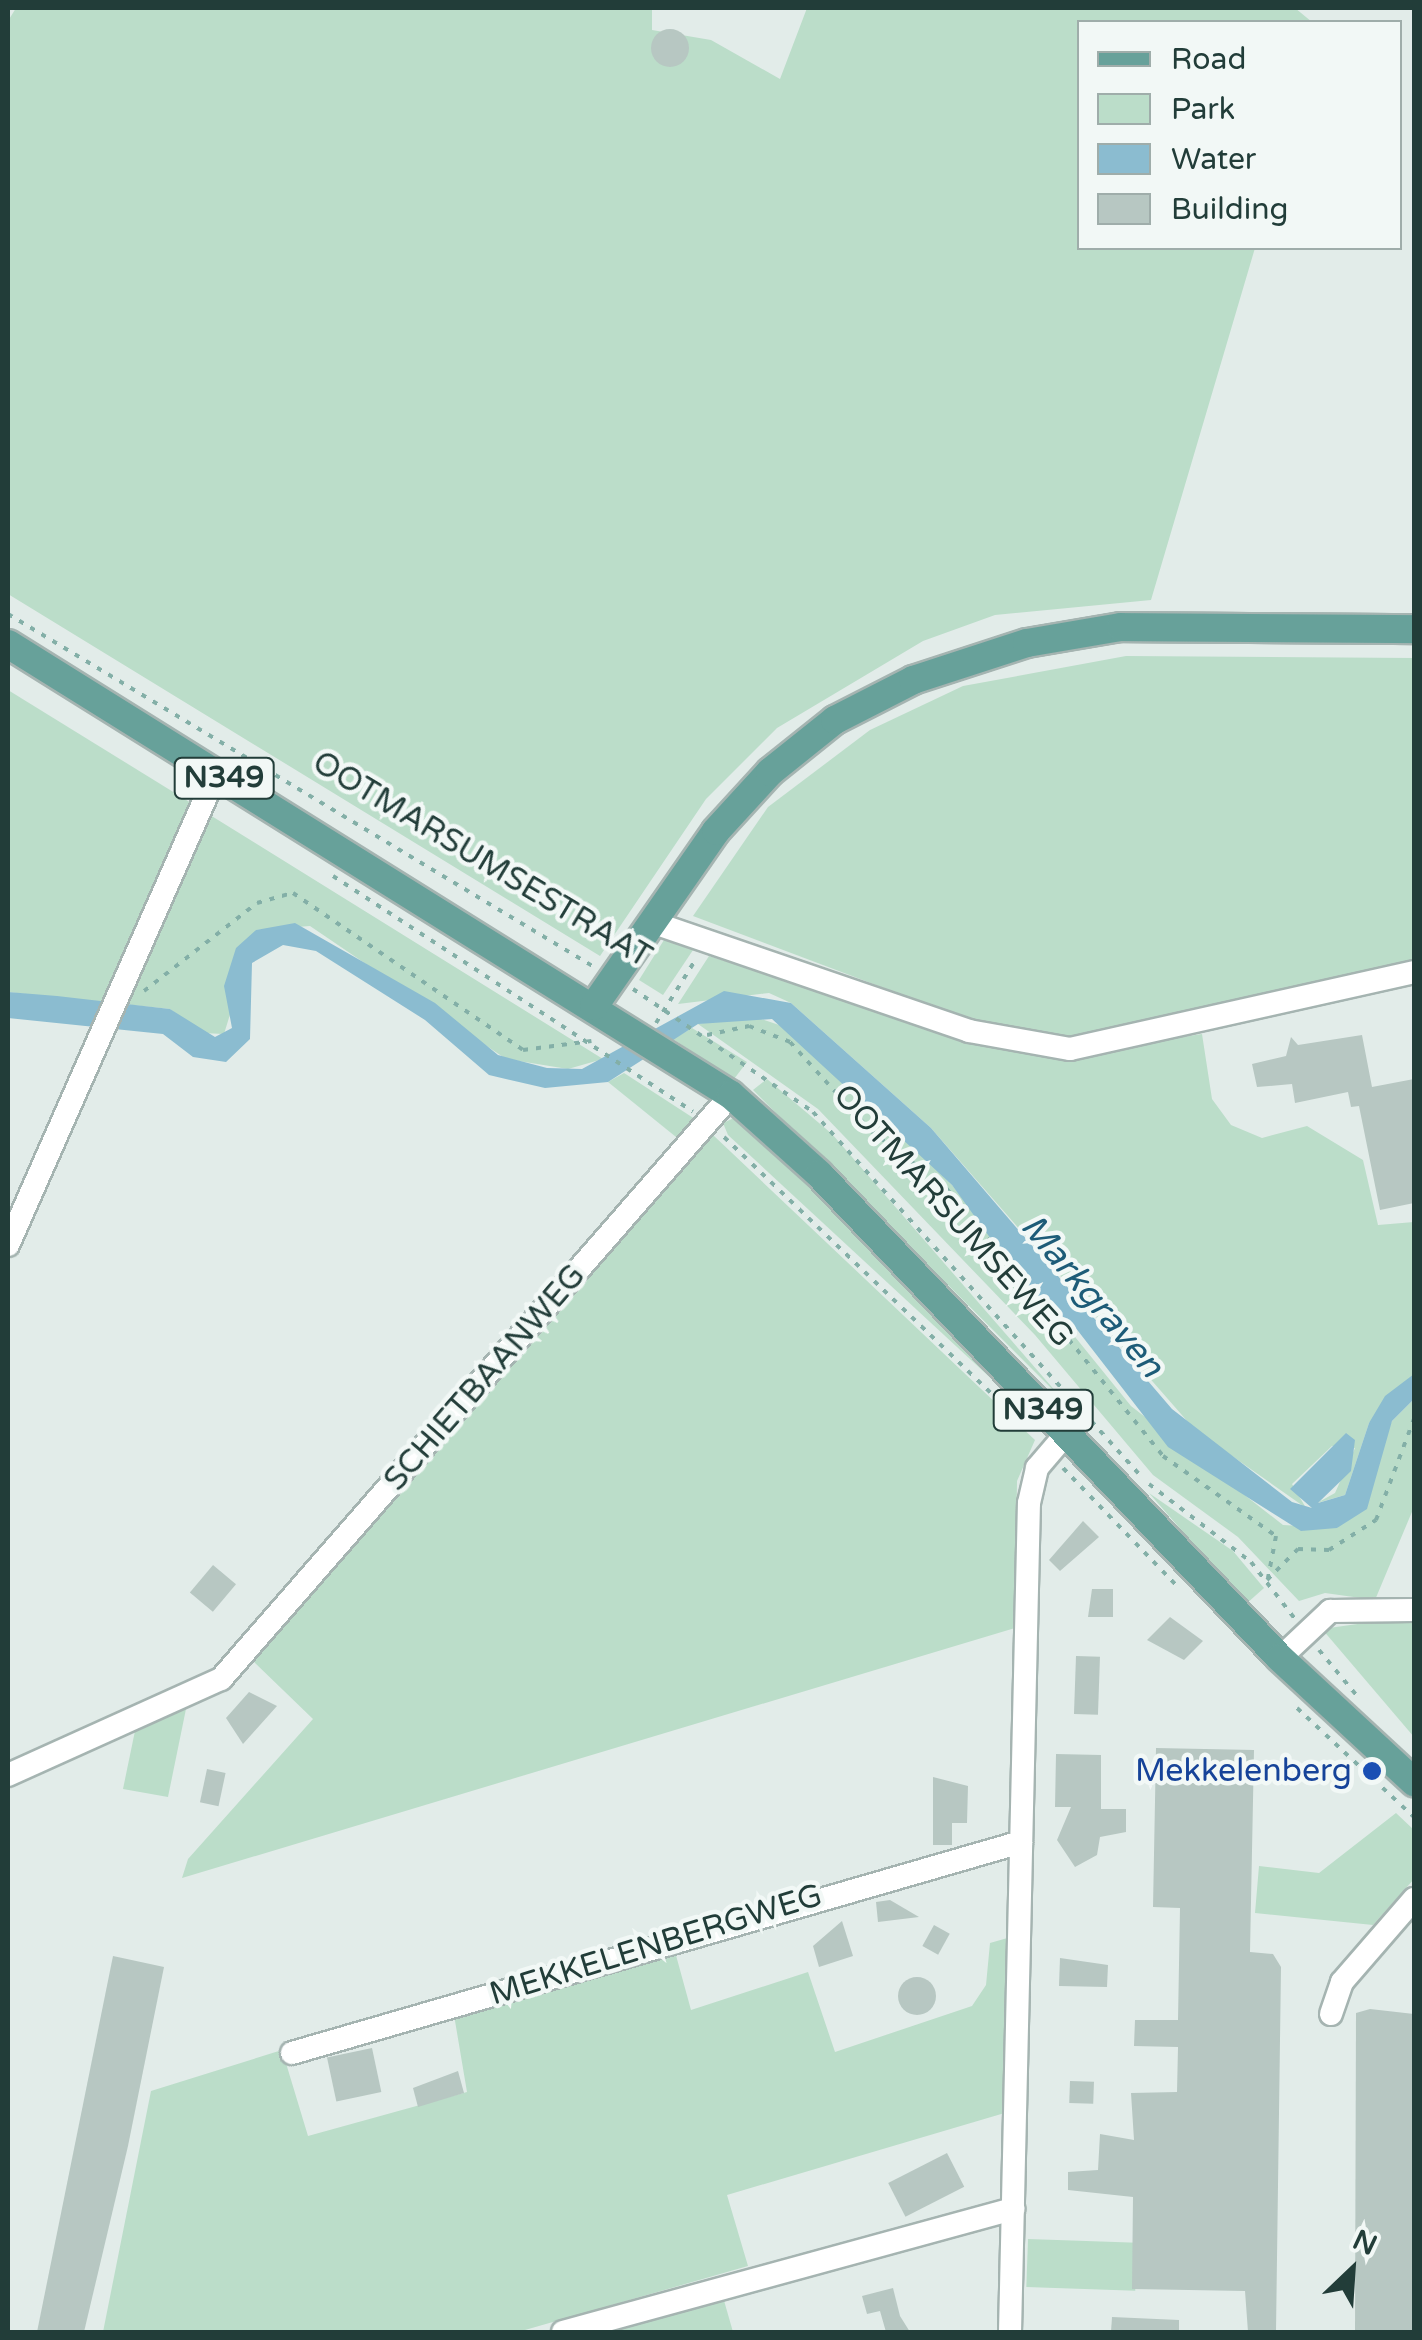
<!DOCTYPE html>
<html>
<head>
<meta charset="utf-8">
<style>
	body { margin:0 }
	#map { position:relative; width:1422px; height:2340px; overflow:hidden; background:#e2ece9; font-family:"Varela Round",sans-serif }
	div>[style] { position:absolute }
	.green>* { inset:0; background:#bbddc9; transform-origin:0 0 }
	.water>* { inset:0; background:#8bbcd0 }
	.building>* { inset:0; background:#b7c7c2; transform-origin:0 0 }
	.round { border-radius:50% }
	.path>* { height:4px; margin-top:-2px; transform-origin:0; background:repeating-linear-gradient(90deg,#83afa7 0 5px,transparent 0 13px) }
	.roads { filter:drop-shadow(2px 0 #a5b4b1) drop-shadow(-2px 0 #a5b4b1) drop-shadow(0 2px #a5b4b1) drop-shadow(0 -2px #a5b4b1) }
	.minor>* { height:22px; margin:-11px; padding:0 11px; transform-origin:11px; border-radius:11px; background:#fff }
	.major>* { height:28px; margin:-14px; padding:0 14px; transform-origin:14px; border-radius:14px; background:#67a19a }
	.dots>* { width:28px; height:28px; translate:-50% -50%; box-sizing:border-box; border:5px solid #f2f8f6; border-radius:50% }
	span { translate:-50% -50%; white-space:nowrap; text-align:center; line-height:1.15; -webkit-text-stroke:9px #f2f8f6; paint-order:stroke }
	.shield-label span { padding:2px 8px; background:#f2f8f6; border:2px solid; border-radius:8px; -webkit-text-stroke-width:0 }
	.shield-label { font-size:30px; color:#223d39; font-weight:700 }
	.street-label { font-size:32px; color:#223d39 }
	.transit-label { font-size:32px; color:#164399 }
	.right { translate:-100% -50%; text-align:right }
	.water-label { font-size:35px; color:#1d5c78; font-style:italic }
	.frame { position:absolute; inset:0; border:10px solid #223d39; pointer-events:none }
	.legend { position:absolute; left:1077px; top:20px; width:325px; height:230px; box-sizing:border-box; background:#f2f8f6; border:2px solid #9fadaa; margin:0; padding:12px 18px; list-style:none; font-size:30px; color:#223d39 }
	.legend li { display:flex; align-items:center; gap:20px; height:50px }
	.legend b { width:50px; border:2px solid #9fadaa }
	.north { position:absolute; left:1302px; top:2220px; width:100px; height:100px; -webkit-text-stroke:8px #f2f8f6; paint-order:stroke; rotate:25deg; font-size:28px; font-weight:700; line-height:40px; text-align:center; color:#223d39 }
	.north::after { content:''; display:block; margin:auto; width:35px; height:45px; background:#223d39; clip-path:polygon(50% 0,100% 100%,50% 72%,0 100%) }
</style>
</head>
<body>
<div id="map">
	<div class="green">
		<i style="clip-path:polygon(16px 8px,652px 8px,652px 30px,711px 40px,780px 79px,807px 8px,1295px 8px,1312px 22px,1080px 22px,1080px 248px,1255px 248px,1151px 600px,995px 615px,923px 641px,777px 728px,706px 799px,600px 956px,8px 594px,8px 21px)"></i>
		<i style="clip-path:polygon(1126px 656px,1414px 658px,1414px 969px,1075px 1040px,974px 1022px,693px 916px,768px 807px,870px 730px,963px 686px)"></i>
		<i style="clip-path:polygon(8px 690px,196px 806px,106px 1003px,8px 992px)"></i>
		<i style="clip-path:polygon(210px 815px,603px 1059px,568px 1069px,506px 1059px,310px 926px,256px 930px,224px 1034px,202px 1033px,170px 1009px,123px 1004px)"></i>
		<i style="clip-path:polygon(664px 940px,693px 950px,663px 995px,639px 980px)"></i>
		<i style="clip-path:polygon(709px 956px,968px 1038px,1071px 1054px,1202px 1034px,1212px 1099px,1231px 1125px,1262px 1138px,1307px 1126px,1363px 1160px,1378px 1225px,1414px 1222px,1414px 1374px,1369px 1423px,1345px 1495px,1317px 1503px,1335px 1493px,1355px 1448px,1332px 1446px,1292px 1484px,1306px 1508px,1195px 1430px,931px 1128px,791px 1003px,769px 993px,678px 1004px)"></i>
		<i style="clip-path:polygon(749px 1015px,794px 1030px,952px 1185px,1131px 1406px,1283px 1525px,1337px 1528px,1392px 1421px,1414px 1399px,1414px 1507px,1375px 1600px,1325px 1593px,1299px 1601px,1238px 1537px,1153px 1475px,1035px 1335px,818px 1109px,698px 1024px)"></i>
		<i style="clip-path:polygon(692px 1028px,747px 1062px,734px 1079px,673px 1039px)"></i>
		<i style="clip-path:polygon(624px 1073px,698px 1121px,681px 1141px,608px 1082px)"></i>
		<i style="clip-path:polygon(767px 1079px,832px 1134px,1064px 1401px,753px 1090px)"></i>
		<i style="clip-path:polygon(736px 1117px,809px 1180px,1038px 1422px,728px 1135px,723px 1123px)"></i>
		<i style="clip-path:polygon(713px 1135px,1035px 1440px,1017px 1481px,1015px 1628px,182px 1878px,188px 1859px,313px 1719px,251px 1659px)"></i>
		<i style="clip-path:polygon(1149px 1493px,1233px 1551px,1264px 1588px,1246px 1604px)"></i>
		<i style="clip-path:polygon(1414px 1616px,1414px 1737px,1322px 1629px)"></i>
		<i style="clip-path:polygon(187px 1704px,168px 1797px,123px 1789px,136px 1726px)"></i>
		<i style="clip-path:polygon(1396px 1813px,1414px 1830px,1414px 1879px,1373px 1925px,1255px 1913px,1259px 1866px,1319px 1873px)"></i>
		<i style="clip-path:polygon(1011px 1937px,1008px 2112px,727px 2195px,748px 2266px,518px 2332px,103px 2332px,151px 2091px,282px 2050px,308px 2136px,467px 2092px,454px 2015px,674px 1948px,691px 2010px,808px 1972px,835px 2052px,972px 2006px,986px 1985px,990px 1943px)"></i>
		<i style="left:1028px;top:2239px;width:109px;height:48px;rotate:2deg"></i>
		<i style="clip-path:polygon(721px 2290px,733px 2332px,574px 2332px)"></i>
	</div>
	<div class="water">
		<i style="clip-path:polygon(295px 923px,435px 1003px,498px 1055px,547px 1068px,582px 1069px,724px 991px,791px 1003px,931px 1128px,1172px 1409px,1292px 1502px,1312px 1508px,1290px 1489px,1346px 1433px,1355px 1440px,1351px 1471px,1318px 1503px,1345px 1495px,1369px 1423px,1385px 1396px,1414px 1374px,1414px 1399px,1392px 1421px,1367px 1509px,1337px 1528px,1301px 1531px,1168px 1447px,1075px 1327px,1022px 1282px,952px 1185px,772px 1019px,698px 1024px,608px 1082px,545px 1088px,489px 1075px,425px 1020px,316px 951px,283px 945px,252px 963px,250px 1039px,226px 1062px,193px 1057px,163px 1034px,8px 1018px,8px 992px,57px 996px,170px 1009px,215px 1037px,232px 1028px,224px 986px,236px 948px,256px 930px)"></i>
	</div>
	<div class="building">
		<i class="round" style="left:651px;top:29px;width:38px;height:38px"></i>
		<i style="clip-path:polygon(1362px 1035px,1372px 1087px,1414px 1079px,1414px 1203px,1380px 1210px,1359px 1106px,1351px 1107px,1348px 1092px,1295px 1103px,1292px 1084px,1257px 1087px,1252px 1064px,1286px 1056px,1291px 1037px,1298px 1045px)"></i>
		<i style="clip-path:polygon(1083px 1521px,1099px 1537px,1060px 1571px,1049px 1560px)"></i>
		<i style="left:213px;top:1565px;width:30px;height:36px;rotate:40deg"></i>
		<i style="clip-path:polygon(1092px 1589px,1113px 1589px,1113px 1617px,1088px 1617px)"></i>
		<i style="clip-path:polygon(1170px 1617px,1203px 1641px,1184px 1660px,1147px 1640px)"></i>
		<i style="left:1076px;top:1656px;width:24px;height:58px;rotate:2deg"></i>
		<i style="clip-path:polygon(249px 1692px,277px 1706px,243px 1744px,226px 1718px)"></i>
		<i style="clip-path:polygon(1156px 1748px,1254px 1750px,1250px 1952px,1273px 1954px,1281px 1967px,1276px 2332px,1248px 2332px,1245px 2291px,1132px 2289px,1133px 2197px,1068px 2190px,1068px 2172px,1098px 2170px,1100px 2134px,1134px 2140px,1131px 2093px,1177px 2092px,1178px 2047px,1134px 2046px,1135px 2020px,1178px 2020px,1180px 1908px,1153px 1907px)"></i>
		<i style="clip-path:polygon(1056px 1754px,1101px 1755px,1101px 1809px,1126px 1809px,1126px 1832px,1100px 1837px,1097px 1855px,1075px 1867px,1057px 1840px,1071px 1807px,1055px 1807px)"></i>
		<i style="left:207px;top:1769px;width:19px;height:34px;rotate:12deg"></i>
		<i style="clip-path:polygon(933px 1777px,968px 1786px,967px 1823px,952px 1823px,952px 1845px,933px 1845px)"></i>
		<i style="clip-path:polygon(890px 1900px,919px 1917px,878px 1922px,876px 1902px)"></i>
		<i style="clip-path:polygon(842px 1921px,853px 1956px,819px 1967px,813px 1946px)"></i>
		<i style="left:934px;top:1925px;width:18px;height:24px;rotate:29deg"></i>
		<i style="clip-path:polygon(113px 1956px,164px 1967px,128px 2146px,84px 2332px,37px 2332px)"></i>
		<i style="clip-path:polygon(1060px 1958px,1108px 1965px,1107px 1987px,1059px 1986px)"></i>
		<i class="round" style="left:898px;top:1977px;width:38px;height:38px"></i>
		<i style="clip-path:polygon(1370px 2009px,1414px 2014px,1414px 2332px,1355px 2332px,1356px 2013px)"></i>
		<i style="left:372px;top:2048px;width:45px;height:46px;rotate:78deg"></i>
		<i style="clip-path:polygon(458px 2071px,464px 2093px,418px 2107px,413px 2088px)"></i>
		<i style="left:1070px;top:2081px;width:24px;height:22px;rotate:2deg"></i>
		<i style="left:947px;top:2153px;width:38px;height:66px;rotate:63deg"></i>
		<i style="clip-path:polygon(893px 2288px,900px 2316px,910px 2332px,886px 2332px,880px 2311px,867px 2314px,862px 2296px)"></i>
		<i style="clip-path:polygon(1112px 2317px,1179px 2320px,1179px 2332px,1111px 2332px)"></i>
	</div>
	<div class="path">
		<i style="left:8px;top:614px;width:684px;rotate:31.06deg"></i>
		<i style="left:333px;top:876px;width:430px;rotate:33.2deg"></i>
		<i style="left:633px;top:989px;width:218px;rotate:34.3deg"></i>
		<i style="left:813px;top:1112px;width:487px;rotate:48deg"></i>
		<i style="left:144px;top:991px;width:143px;rotate:-37.9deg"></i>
		<i style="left:257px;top:903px;width:37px;rotate:-16deg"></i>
		<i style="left:293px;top:893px;width:278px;rotate:34.3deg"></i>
		<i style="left:523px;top:1050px;width:69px;rotate:-7.5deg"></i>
		<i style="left:656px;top:1023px;width:75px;rotate:-58deg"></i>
		<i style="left:707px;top:1035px;width:43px;rotate:-12.1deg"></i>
		<i style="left:749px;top:1026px;width:44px;rotate:21.3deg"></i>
		<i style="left:790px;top:1042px;width:119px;rotate:47.7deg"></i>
		<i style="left:870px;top:1130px;width:96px;rotate:37.3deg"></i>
		<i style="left:946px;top:1188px;width:345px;rotate:51deg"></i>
		<i style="left:1163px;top:1456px;width:138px;rotate:35.3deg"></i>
		<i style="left:1276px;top:1536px;width:43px;rotate:100.8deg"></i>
		<i style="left:724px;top:1137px;width:420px;rotate:43.8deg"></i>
		<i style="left:1063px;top:1468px;width:165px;rotate:46deg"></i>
		<i style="left:1149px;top:1484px;width:128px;rotate:37.4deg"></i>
		<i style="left:1251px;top:1562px;width:72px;rotate:52.3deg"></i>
		<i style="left:1267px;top:1580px;width:44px;rotate:-45deg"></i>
		<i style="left:1298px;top:1549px;width:31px;rotate:2deg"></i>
		<i style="left:1329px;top:1550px;width:56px;rotate:-32.6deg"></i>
		<i style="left:1376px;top:1520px;width:108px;rotate:-69.4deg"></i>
		<i style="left:1319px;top:1650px;width:61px;rotate:50.3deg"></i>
		<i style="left:1297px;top:1708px;width:160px;rotate:43deg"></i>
	</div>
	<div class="roads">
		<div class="minor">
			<i style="left:651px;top:922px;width:336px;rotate:18.9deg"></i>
			<i style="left:969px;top:1031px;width:103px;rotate:10.1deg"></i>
			<i style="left:1070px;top:1049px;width:353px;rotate:-12.6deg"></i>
			<i style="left:8px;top:1245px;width:515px;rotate:-66.17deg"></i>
			<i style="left:1280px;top:1658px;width:69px;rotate:-43.2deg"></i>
			<i style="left:1330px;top:1611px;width:84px;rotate:-0.7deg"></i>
			<i style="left:8px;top:1775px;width:234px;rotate:-24.3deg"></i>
			<i style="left:221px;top:1679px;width:775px;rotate:-48.87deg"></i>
			<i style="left:1331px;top:2014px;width:34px;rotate:-71deg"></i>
			<i style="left:1342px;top:1982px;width:110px;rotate:-49.1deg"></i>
			<i style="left:292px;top:2053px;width:759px;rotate:-16.14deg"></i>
			<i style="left:563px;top:2332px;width:467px;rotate:-15.3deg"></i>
			<i style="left:1010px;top:2332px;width:829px;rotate:-88.69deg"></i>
			<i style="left:1029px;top:1503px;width:36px;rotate:-77deg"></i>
			<i style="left:1037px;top:1468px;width:45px;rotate:-49.5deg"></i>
		</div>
		<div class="major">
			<i style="left:8px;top:644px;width:852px;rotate:31.96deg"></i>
			<i style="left:731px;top:1095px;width:118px;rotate:41.9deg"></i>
			<i style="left:819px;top:1174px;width:668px;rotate:46.39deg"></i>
			<i style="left:1280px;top:1658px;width:183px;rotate:42.8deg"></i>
			<i style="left:594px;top:1006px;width:213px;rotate:-55.1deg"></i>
			<i style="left:716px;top:831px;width:80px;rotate:-47.5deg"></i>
			<i style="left:770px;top:772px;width:83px;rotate:-38.7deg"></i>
			<i style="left:835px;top:720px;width:88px;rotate:-27.1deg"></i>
			<i style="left:913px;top:680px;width:120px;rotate:-18deg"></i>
			<i style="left:1027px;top:643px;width:95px;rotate:-9.7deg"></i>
			<i style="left:1121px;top:627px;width:293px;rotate:0.4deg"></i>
		</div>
	</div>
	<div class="dots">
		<i style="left:1372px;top:1771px;background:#1a4fb4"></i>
	</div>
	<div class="shield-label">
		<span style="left:224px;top:778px">N349</span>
		<span style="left:1043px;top:1410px">N349</span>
	</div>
	<div class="street-label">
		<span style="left:482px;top:860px;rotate:31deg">OOTMARSUMSESTRAAT</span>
		<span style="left:953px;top:1216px;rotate:48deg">OOTMARSUMSEWEG</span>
		<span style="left:485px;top:1378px;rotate:-49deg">SCHIETBAANWEG</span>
		<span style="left:656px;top:1945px;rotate:-17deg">MEKKELENBERGWEG</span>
	</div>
	<div class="transit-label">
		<span class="right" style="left:1352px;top:1771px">Mekkelenberg</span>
	</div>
	<div class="water-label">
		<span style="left:1092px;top:1296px;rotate:50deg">Markgraven</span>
	</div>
	<div class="frame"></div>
	<ul class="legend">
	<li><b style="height:12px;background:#67a19a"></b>Road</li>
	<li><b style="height:28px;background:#bbddc9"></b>Park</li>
	<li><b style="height:28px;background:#8bbcd0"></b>Water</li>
	<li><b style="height:28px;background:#b7c7c2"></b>Building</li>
	</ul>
	<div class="north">N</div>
</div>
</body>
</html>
